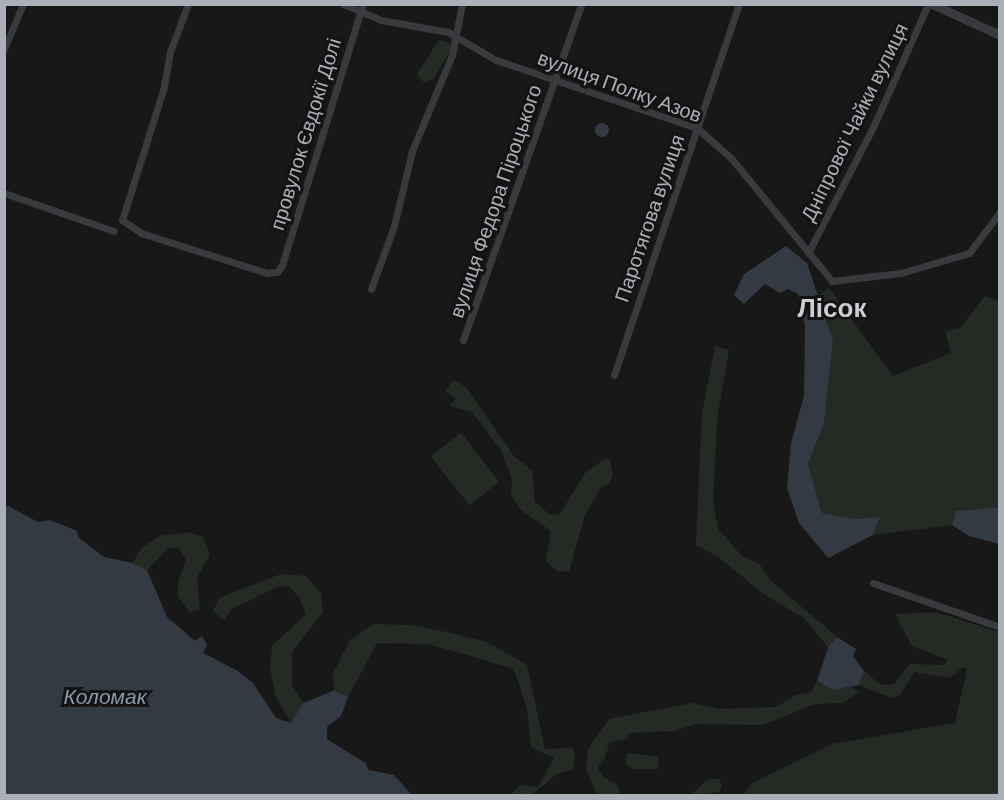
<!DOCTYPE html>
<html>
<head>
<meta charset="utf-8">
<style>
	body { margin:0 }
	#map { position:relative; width:1004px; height:800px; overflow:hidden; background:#181819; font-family:Barlow,sans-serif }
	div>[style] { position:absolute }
	.green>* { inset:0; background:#242b25; transform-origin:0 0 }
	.water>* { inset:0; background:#333a41 }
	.round { border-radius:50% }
	.minor>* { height:7px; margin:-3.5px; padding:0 3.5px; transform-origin:3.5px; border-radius:3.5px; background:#393a3e }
	.tertiary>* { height:9px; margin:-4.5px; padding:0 4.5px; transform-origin:4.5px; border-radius:4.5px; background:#393a3e }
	span { translate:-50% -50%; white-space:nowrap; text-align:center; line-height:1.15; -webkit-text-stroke:6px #131314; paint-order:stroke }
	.street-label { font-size:20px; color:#abafb7 }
	.water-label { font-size:21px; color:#879cae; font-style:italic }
	.district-label { font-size:26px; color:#ccced4; font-weight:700 }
	.frame { position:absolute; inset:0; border:6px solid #abafb7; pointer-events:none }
</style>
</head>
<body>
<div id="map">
	<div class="green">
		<i style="clip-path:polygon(439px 40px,450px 43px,450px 52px,433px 79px,423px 82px,417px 74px)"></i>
		<i style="clip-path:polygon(829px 288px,893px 376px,951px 353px,945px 331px,960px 328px,985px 296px,999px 302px,999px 507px,956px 511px,952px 525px,873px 535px,880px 517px,856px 519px,822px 513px,808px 464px,824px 424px,833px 340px,819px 295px)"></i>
		<i style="clip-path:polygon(715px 346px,729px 350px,717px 419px,713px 502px,718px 529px,742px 556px,760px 565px,771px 581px,837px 637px,828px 647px,804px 618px,762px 593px,720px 558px,696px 545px,702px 413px)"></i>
		<i style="clip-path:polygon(453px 380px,466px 387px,514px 456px,532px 471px,535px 502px,550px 515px,560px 514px,585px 473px,606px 458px,610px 460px,613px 475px,610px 483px,601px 487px,585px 515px,569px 571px,559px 572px,546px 561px,551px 531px,521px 510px,511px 495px,512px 480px,501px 450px,472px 412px,449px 406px,456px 398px,445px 392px)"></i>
		<i style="left:461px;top:433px;width:62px;height:38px;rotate:52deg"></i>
		<i style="clip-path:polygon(189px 532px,203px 537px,210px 555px,197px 577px,200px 610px,190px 612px,178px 597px,178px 581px,187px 559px,178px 548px,168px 548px,147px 570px,132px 563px,143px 547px,160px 536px)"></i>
		<i style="clip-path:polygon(281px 574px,306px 576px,321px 593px,323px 612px,292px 652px,292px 685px,303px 703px,291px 723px,276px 697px,270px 669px,272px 646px,306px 614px,298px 596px,290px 587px,279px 586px,232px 609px,224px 620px,213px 611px,219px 598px)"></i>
		<i style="clip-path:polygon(935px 612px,999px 632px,999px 795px,743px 796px,752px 783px,832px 744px,955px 723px,967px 669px,963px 667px,950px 678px,914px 672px,900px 695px,892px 698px,859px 685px,864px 671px,881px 685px,894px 684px,910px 664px,944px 665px,948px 660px,912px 646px,895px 614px)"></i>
		<i style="clip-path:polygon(374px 624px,411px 625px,456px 634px,489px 643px,527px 665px,545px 749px,572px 748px,575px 753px,573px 769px,557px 774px,531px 795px,511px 795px,520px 785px,538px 787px,554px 758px,531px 747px,527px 708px,514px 669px,429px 644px,377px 643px,348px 697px,335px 690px,332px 676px,350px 640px)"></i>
		<i style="clip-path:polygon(817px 681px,833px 690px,851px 687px,859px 691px,843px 703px,815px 704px,763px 725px,695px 724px,674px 731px,628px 733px,627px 739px,610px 742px,604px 760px,597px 767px,604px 777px,618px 786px,620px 795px,598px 795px,595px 790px,586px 769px,588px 749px,609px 719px,692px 703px,720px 709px,776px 707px,796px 695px,812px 692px)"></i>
		<i style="clip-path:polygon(628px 753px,659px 757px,658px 769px,632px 769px,625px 763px)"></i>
		<i style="clip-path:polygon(709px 779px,719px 779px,722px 786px,719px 792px,690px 795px)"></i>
	</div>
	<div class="water">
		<i class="round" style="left:595px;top:123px;width:14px;height:14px"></i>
		<i style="clip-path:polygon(786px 246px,807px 263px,833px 340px,824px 424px,808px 464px,822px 513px,856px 519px,880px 517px,873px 535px,828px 558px,799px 523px,787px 488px,791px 443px,804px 396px,805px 325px,798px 294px,788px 289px,780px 293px,765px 284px,744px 304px,734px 295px,744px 274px)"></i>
		<i style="clip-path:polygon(4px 504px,38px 522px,50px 520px,77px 531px,78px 537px,104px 557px,132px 563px,147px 570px,167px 617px,195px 641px,202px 636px,207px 645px,203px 653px,238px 671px,253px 683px,276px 718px,291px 723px,303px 703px,335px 690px,348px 697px,341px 716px,327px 727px,327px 739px,365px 763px,369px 770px,394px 775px,412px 795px,5px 795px)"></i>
		<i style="clip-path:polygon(999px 507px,999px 544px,969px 536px,952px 525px,956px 511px)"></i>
		<i style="clip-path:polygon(837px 637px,856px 649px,853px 656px,864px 671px,859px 685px,833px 690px,817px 681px,828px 647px)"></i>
	</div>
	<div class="minor">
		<i style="left:188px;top:4px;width:51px;rotate:110.6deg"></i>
		<i style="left:170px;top:52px;width:36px;rotate:100deg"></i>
		<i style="left:164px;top:87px;width:139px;rotate:107.5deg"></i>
		<i style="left:122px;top:220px;width:23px;rotate:34deg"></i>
		<i style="left:141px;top:233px;width:132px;rotate:17.6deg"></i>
		<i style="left:267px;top:273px;width:10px;rotate:-6deg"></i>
		<i style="left:277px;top:272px;width:9px;rotate:-54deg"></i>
		<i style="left:282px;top:265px;width:273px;rotate:-72.8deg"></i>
		<i style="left:343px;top:4px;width:41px;rotate:22.8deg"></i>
		<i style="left:381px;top:20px;width:68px;rotate:10.2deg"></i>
		<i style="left:448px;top:32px;width:56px;rotate:30.3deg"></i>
		<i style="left:496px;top:60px;width:212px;rotate:18.7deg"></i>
		<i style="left:697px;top:128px;width:45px;rotate:41.4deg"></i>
		<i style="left:731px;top:158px;width:159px;rotate:50.6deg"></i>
		<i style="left:832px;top:281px;width:69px;rotate:-6.6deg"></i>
		<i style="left:901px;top:273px;width:71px;rotate:-16.4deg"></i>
		<i style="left:969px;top:253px;width:51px;rotate:-52.9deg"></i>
		<i style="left:4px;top:49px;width:49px;rotate:-67.1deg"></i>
		<i style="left:4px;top:193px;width:116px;rotate:19.1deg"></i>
		<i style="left:808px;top:253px;width:144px;rotate:-62.7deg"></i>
		<i style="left:874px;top:125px;width:133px;rotate:-65.9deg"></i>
		<i style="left:371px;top:289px;width:67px;rotate:-69.9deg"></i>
		<i style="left:394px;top:226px;width:77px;rotate:-76.5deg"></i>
		<i style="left:412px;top:151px;width:104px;rotate:-67.4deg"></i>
		<i style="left:452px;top:55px;width:52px;rotate:-78.9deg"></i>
		<i style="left:463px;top:340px;width:356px;rotate:-70.6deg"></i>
		<i style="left:614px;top:375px;width:391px;rotate:-71.4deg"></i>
		<i style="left:873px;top:583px;width:134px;rotate:19.1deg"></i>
	</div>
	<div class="tertiary">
		<i style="left:932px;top:4px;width:75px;rotate:24.5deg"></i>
	</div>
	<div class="street-label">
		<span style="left:620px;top:86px;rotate:20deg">вулиця Полку Азов</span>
		<span style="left:854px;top:122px;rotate:-64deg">Дніпрової Чайки вулиця</span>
		<span style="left:305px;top:134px;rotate:-73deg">провулок Євдокії Долі</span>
		<span style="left:495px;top:201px;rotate:-71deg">вулиця Федора Піроцького</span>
		<span style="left:649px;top:218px;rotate:-71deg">Паротягова вулиця</span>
	</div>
	<div class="water-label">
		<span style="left:105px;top:696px">Коломак</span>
	</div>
	<div class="district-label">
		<span style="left:832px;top:307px">Лісок</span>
	</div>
	<div class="frame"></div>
</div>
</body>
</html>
